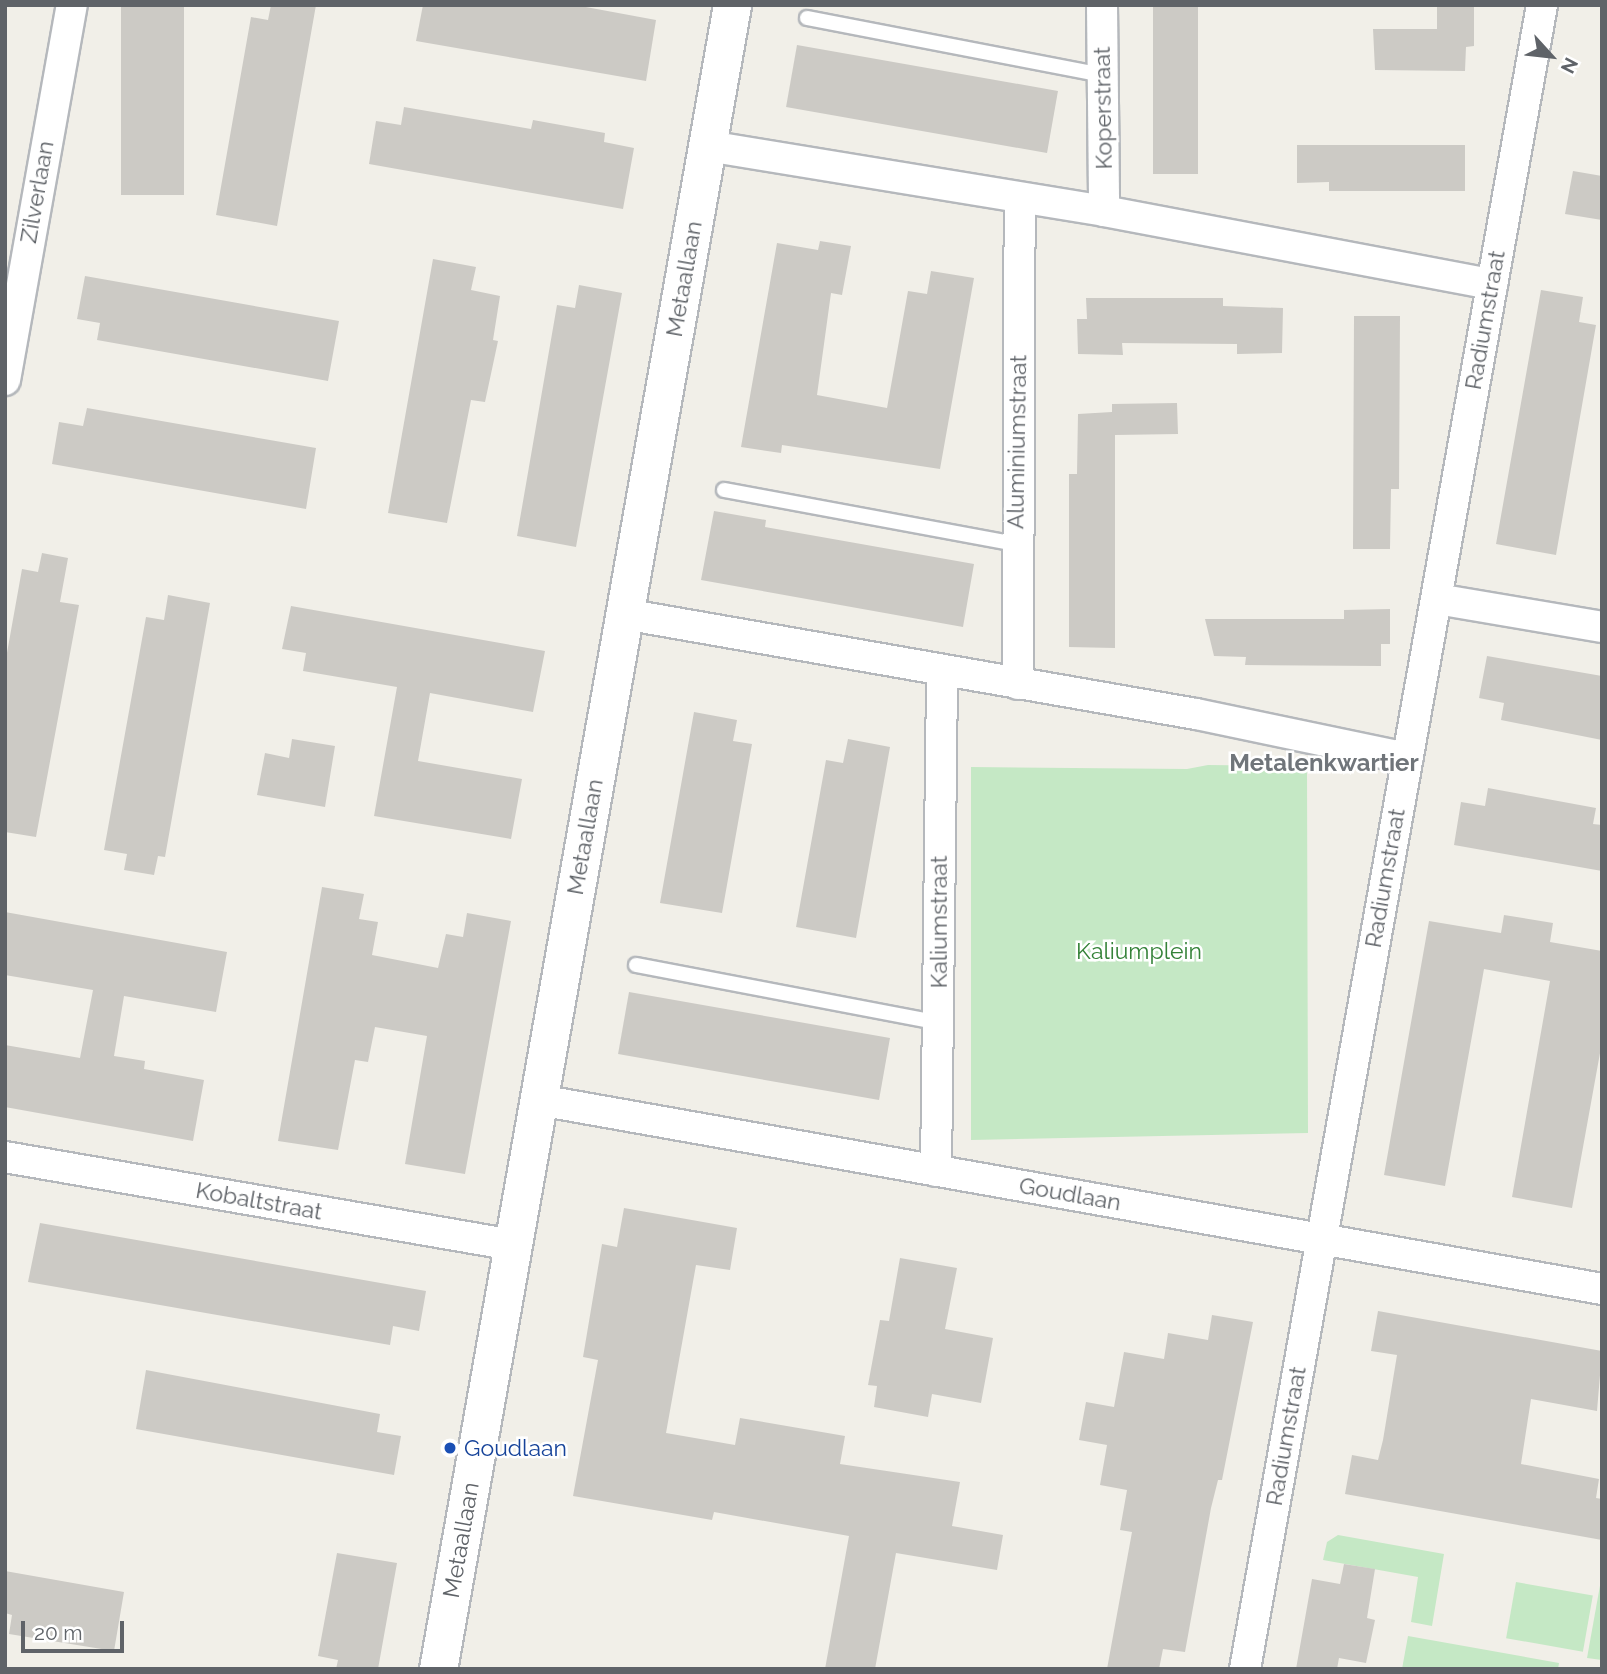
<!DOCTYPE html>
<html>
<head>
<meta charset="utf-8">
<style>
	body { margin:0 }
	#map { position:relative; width:1607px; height:1674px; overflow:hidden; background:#f1efe8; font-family:Raleway,sans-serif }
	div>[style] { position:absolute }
	.green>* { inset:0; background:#c5e8c5; transform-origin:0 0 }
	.building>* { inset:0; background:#cccac5; transform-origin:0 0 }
	.roads { filter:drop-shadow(2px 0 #b5b8bc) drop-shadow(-2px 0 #b5b8bc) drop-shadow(0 2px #b5b8bc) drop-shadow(0 -2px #b5b8bc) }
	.service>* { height:14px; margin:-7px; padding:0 7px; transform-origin:7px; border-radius:7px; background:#fff }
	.minor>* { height:30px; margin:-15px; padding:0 15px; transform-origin:15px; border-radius:15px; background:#fff }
	.tertiary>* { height:37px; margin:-18.5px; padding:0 18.5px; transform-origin:18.5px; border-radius:18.5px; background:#fff }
	.dots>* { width:19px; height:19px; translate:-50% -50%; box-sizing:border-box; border:4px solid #fff; border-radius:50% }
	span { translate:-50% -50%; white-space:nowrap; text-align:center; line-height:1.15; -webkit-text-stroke:5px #fff; paint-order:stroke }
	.street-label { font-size:23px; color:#5f6368 }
	.park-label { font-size:23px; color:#348238 }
	.transit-label { font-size:23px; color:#164399 }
	.left { translate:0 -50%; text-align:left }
	.neighbourhood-label { font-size:24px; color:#70757a; font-weight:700 }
	.frame { position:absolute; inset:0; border:7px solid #5f6368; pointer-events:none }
	.north { position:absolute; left:1516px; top:21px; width:70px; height:70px; -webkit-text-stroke:5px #fff; paint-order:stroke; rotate:117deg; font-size:19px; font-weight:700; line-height:28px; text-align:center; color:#5f6368 }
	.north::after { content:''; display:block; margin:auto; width:24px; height:32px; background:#5f6368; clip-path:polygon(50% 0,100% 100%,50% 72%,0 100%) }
	.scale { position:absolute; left:21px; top:1621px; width:103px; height:32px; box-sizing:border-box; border:4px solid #5f6368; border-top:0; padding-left:9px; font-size:21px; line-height:24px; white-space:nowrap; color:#5f6368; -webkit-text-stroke:5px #fff; paint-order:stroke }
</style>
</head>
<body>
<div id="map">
	<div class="green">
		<i style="clip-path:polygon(1208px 765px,1307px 766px,1308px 1133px,971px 1140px,971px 767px,1187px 769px)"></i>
		<i style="clip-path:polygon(1338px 1535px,1444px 1554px,1432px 1626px,1411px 1622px,1418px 1577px,1323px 1560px,1327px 1542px)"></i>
		<i style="clip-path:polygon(1601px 1580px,1602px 1580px,1602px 1660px,1587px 1658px)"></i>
		<i style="left:1516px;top:1582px;width:78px;height:57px;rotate:10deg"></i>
		<i style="clip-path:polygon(1408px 1636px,1559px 1663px,1558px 1669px,1402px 1669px)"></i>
	</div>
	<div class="building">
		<i style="left:121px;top:5px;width:63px;height:190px"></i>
		<i style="clip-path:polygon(271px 5px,316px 5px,277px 226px,216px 215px,251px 17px,268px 20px)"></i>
		<i style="clip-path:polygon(423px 5px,575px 5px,656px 20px,646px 81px,416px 41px)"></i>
		<i style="left:1153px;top:5px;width:45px;height:169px"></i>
		<i style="clip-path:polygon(1437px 5px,1474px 5px,1474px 46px,1466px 47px,1465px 71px,1375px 70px,1373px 29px,1437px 29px)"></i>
		<i style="left:797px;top:45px;width:265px;height:63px;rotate:10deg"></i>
		<i style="clip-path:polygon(404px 107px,531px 129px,533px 120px,605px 133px,604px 142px,634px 148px,623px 209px,369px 164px,376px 121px,401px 125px)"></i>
		<i style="clip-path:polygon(1297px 145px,1465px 145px,1465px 191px,1329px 191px,1329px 182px,1297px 183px)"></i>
		<i style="clip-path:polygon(1573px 171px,1602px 176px,1602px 220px,1565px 214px)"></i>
		<i style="clip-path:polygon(820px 241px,851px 246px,842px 295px,831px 293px,817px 395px,887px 408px,908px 291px,927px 294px,931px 271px,974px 278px,940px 469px,782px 445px,781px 453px,741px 447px,777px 243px,818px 250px)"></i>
		<i style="clip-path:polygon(433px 259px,476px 267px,471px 290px,500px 296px,493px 340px,498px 341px,485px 402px,471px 400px,447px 523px,388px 513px)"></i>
		<i style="clip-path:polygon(85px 276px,339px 321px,328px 381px,97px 340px,100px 323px,77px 319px)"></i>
		<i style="clip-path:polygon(579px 285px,622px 293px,576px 547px,517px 536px,557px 305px,575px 308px)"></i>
		<i style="clip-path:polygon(1541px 290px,1583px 297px,1579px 322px,1596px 325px,1556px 555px,1496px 544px)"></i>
		<i style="clip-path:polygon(1086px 298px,1223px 298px,1223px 306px,1283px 308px,1282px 353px,1237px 354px,1237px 344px,1122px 343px,1123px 355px,1078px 354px,1077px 319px,1087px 319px)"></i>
		<i style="clip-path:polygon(1354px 316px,1400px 316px,1399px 489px,1391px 489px,1390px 549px,1353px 549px)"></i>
		<i style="clip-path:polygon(1177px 403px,1178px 434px,1115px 435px,1115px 648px,1069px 647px,1069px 474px,1077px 474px,1078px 414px,1112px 412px,1112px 404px)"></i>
		<i style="clip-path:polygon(87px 408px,316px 448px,306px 509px,52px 464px,59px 422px,83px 426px)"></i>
		<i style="clip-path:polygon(714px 511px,766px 520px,765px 527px,974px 564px,963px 627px,701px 580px)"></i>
		<i style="clip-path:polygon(42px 553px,68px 558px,60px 602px,79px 605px,36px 837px,5px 832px,5px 664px,22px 569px,38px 572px)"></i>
		<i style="clip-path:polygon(168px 595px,210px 603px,165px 857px,158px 856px,154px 875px,124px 870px,127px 854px,104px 850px,146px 617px,164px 620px)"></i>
		<i style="clip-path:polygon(291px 606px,545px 651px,533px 712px,430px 693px,418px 761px,522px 779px,511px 839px,374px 816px,397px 687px,303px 671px,306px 653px,282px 649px)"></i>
		<i style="clip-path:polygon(1390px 609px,1390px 644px,1381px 644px,1381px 666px,1245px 665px,1246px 657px,1214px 656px,1205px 619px,1344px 619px,1344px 610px)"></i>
		<i style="clip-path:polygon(1487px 656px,1602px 676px,1602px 740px,1501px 720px,1504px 703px,1479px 698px)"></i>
		<i style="clip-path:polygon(694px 712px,737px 720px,733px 741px,752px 744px,722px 913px,660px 903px)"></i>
		<i style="clip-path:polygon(292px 739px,335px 746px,325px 807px,257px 795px,265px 753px,289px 758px)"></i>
		<i style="clip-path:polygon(848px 739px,890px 747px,856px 938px,796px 927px,826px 760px,843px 763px)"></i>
		<i style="clip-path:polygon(1488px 788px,1596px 808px,1593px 824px,1602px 825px,1602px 871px,1454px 845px,1461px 802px,1485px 806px)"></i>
		<i style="clip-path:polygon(322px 887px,364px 894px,359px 919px,378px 922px,372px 955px,438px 968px,446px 934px,463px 937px,467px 913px,511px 921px,465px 1174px,405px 1164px,427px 1036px,375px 1027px,368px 1062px,355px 1060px,338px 1150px,278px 1141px)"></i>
		<i style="clip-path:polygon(5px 912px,227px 952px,216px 1012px,124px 996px,114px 1056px,145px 1061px,144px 1069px,204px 1080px,193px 1141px,5px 1107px,5px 1045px,80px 1058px,93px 990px,5px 975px)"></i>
		<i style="clip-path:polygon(1504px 915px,1553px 923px,1550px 942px,1602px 951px,1602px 1042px,1572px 1208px,1512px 1197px,1550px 981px,1484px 969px,1445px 1186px,1384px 1175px,1429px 921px,1501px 933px)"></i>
		<i style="left:629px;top:992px;width:265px;height:63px;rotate:10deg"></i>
		<i style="clip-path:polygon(624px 1208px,737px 1228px,730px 1270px,696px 1265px,666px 1433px,735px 1445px,740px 1418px,845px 1436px,840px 1464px,960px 1482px,952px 1526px,1003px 1535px,997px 1570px,896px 1553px,875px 1669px,825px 1669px,849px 1536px,714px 1512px,712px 1520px,573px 1496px,598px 1360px,583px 1357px,602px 1244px,617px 1247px)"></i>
		<i style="clip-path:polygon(40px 1223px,426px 1291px,419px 1331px,393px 1326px,390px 1345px,28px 1282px)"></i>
		<i style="clip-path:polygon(900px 1258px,957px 1268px,945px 1329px,993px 1338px,981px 1403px,932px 1394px,928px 1417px,874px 1407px,877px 1386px,868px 1385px,880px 1320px,889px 1321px)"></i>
		<i style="clip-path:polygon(1378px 1311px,1602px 1351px,1597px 1411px,1531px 1399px,1521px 1464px,1599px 1479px,1596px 1498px,1602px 1499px,1602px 1540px,1345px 1494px,1352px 1455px,1378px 1460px,1383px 1440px,1397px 1355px,1371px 1351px)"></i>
		<i style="clip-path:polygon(1212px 1315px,1253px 1322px,1222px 1480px,1218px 1480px,1211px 1508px,1185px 1652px,1163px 1649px,1159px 1669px,1107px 1669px,1132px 1532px,1120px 1530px,1127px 1490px,1100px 1485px,1107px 1445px,1079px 1440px,1086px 1402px,1114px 1407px,1124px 1352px,1164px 1359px,1168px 1333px,1208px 1340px)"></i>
		<i style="clip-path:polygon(146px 1370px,380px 1414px,377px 1432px,401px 1436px,394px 1475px,136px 1429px)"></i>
		<i style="clip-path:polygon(337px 1553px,397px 1563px,378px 1669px,336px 1669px,338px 1660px,318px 1656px)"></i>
		<i style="clip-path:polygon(1344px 1564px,1375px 1569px,1367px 1618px,1375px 1620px,1366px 1663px,1339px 1658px,1337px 1669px,1296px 1669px,1312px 1579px,1340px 1584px)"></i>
		<i style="clip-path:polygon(5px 1571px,124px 1592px,114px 1651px,9px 1634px,12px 1615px,5px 1613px)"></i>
	</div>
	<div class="roads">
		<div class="service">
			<i style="left:807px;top:18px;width:300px;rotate:10.9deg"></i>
			<i style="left:724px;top:490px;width:296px;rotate:10.5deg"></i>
			<i style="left:636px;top:965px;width:309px;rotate:10.8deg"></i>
		</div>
		<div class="minor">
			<i style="left:1102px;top:5px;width:206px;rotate:89.4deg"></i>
			<i style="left:708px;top:146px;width:401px;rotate:9.3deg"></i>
			<i style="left:1104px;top:211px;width:395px;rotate:10.7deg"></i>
			<i style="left:5px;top:380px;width:381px;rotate:-79.9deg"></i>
			<i style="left:1437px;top:599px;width:167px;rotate:9.6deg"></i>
			<i style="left:624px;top:614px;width:581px;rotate:9.92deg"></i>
			<i style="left:1196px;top:714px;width:216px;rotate:11.8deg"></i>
			<i style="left:1018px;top:684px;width:485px;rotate:-89.8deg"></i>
			<i style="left:539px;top:1100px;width:1080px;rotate:10.08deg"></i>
			<i style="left:5px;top:1157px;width:516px;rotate:9.83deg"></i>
			<i style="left:936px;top:1171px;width:499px;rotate:-89.3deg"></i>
			<i style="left:1245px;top:1669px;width:1690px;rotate:-79.88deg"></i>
		</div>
		<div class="tertiary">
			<i style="left:438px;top:1669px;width:1690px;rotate:-79.98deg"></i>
		</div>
	</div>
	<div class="dots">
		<i style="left:450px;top:1448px;background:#1a4fb4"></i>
	</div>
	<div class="street-label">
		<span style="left:1103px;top:108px;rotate:-91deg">Koperstraat</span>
		<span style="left:37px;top:192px;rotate:-80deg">Zilverlaan</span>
		<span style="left:684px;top:279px;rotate:-80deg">Metaallaan</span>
		<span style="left:1485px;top:320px;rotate:-80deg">Radiumstraat</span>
		<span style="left:1017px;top:442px;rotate:-89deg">Aluminiumstraat</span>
		<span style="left:585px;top:837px;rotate:-80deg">Metaallaan</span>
		<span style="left:1385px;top:878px;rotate:-80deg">Radiumstraat</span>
		<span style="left:939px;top:922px;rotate:-90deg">Kaliumstraat</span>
		<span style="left:1070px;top:1194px;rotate:10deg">Goudlaan</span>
		<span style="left:259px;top:1201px;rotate:10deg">Kobaltstraat</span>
		<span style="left:1286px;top:1436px;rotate:-80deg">Radiumstraat</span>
		<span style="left:461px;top:1540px;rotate:-80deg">Metaallaan</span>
	</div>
	<div class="park-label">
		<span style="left:1139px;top:951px">Kaliumplein</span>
	</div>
	<div class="transit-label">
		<span class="left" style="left:464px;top:1448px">Goudlaan</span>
	</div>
	<div class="neighbourhood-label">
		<span style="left:1324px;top:763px">Metalenkwartier</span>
	</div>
	<div class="frame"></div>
	<div class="north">N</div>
	<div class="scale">20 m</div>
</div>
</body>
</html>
